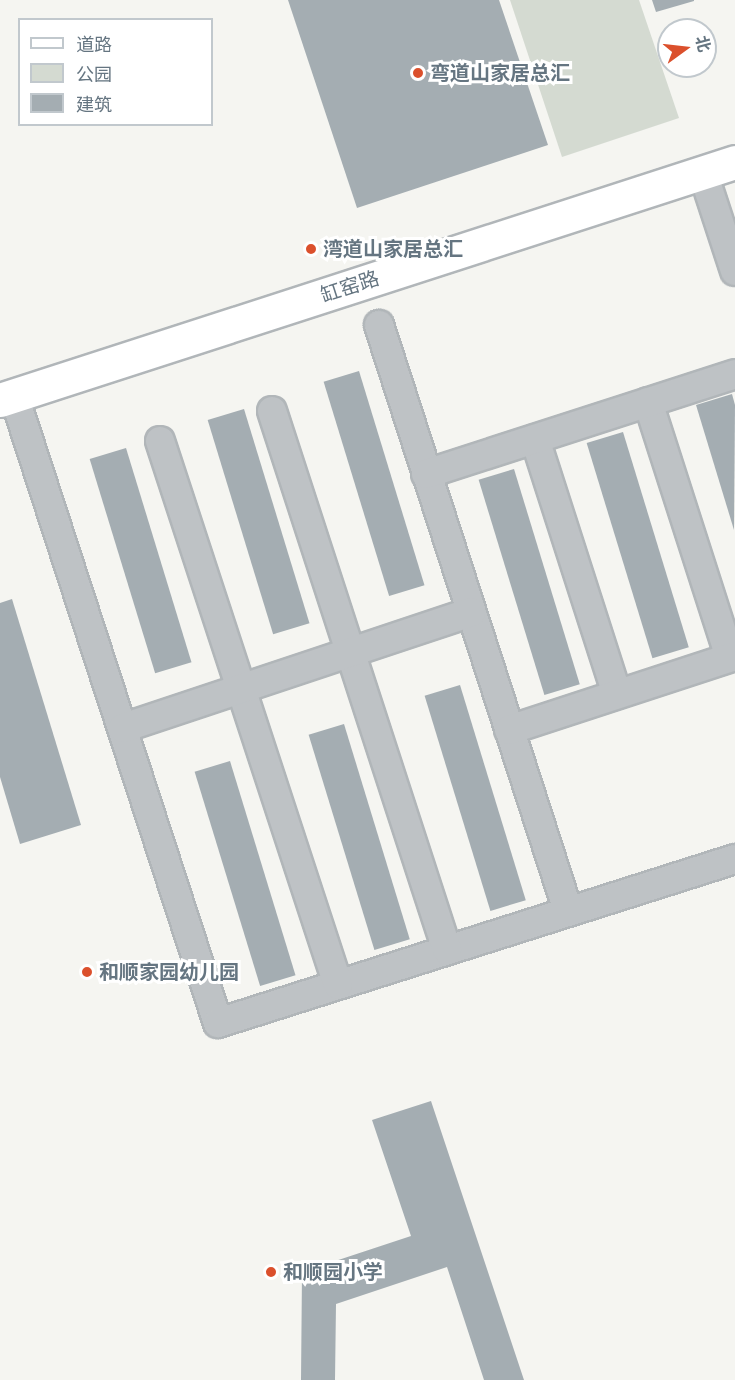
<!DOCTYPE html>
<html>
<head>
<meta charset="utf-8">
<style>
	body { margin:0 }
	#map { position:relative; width:735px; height:1380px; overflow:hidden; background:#f5f5f1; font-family:"DejaVu Sans","Noto Sans SC",sans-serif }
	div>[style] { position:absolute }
	.green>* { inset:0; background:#d4dad1 }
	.building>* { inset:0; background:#a4adb2; transform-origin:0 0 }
	.roads { filter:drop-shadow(2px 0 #b1b6b9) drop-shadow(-2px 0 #b1b6b9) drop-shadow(0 2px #b1b6b9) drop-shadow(0 -2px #b1b6b9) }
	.minor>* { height:28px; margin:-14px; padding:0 14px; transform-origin:14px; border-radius:14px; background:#bec2c5 }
	.major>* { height:33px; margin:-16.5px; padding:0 16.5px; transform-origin:16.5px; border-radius:16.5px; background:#fff }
	.dots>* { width:16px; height:16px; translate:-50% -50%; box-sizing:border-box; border:3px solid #fff; border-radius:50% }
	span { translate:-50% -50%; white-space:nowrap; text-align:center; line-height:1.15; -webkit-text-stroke:6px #fff; paint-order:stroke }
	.poi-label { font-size:20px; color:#657581; font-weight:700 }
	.left { translate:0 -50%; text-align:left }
	.street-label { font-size:20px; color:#657581 }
	.legend { position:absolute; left:18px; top:18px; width:195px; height:108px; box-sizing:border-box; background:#fff; border:2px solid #c1c8cd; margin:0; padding:8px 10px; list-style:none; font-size:18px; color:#657581 }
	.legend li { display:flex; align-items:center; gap:12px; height:30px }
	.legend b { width:30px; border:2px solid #c1c8cd }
	.north { position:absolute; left:657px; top:18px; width:60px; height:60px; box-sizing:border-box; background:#fff; border:2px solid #c1c8cd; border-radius:50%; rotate:75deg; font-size:16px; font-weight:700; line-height:24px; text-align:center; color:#657581 }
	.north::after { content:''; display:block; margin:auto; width:21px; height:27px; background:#db502c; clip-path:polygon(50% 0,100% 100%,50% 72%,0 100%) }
</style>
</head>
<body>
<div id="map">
	<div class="green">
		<i style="clip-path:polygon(510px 0,639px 0,679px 118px,562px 157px)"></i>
	</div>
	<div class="building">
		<i style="clip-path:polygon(288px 0,499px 0,548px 145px,357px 208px)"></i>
		<i style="clip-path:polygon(652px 0,694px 0,694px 1px,656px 12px)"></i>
		<i style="left:359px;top:371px;width:224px;height:37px;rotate:73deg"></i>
		<i style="clip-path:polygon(732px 394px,735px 405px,734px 530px,696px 405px)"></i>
		<i style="left:244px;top:409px;width:224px;height:38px;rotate:73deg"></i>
		<i style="left:623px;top:432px;width:225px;height:38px;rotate:73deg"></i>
		<i style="left:126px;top:448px;width:224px;height:38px;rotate:73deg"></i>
		<i style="left:514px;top:469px;width:225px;height:37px;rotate:73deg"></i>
		<i style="clip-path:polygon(12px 599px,81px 825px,20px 844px,0 777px,0 603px)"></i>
		<i style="left:460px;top:685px;width:225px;height:37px;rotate:73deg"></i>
		<i style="left:344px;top:724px;width:225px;height:37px;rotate:73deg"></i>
		<i style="left:230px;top:761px;width:224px;height:37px;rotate:73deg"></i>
		<i style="clip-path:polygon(431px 1101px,524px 1380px,484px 1380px,447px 1267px,336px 1304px,335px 1380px,301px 1380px,302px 1272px,411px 1236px,372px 1120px)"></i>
	</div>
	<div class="roads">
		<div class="minor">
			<i style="left:703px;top:173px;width:103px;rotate:71.9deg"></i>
			<i style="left:379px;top:325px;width:616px;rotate:72.12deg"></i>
			<i style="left:14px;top:396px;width:659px;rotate:71.98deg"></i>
			<i style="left:218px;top:1023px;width:542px;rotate:-17.6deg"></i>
			<i style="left:648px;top:402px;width:268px;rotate:72.2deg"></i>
			<i style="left:272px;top:411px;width:567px;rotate:72.01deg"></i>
			<i style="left:535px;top:439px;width:268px;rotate:72.2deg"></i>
			<i style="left:160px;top:441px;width:572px;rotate:71.88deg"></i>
			<i style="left:426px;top:474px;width:325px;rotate:-17.9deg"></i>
			<i style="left:123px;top:728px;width:367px;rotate:-18.4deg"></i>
			<i style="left:509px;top:730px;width:238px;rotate:-18.1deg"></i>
		</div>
		<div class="major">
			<i style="left:0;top:400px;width:773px;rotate:-17.94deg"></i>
		</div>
	</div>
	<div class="dots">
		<i style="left:418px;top:73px;background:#db502c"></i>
		<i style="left:311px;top:249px;background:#db502c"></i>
		<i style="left:87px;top:972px;background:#db502c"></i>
		<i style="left:271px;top:1272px;background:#db502c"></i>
	</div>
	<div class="poi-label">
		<span class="left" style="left:430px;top:73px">弯道山家居总汇</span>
		<span class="left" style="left:323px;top:249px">湾道山家居总汇</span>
		<span class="left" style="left:99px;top:972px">和顺家园幼儿园</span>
		<span class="left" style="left:283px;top:1272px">和顺园小学</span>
	</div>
	<div class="street-label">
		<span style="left:350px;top:287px;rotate:-18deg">缸窑路</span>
	</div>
	<ul class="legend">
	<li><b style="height:8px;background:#fff"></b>道路</li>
	<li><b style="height:16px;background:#d4dad1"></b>公园</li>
	<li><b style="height:16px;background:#a4adb2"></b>建筑</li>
	</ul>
	<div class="north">北</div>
</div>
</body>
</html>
